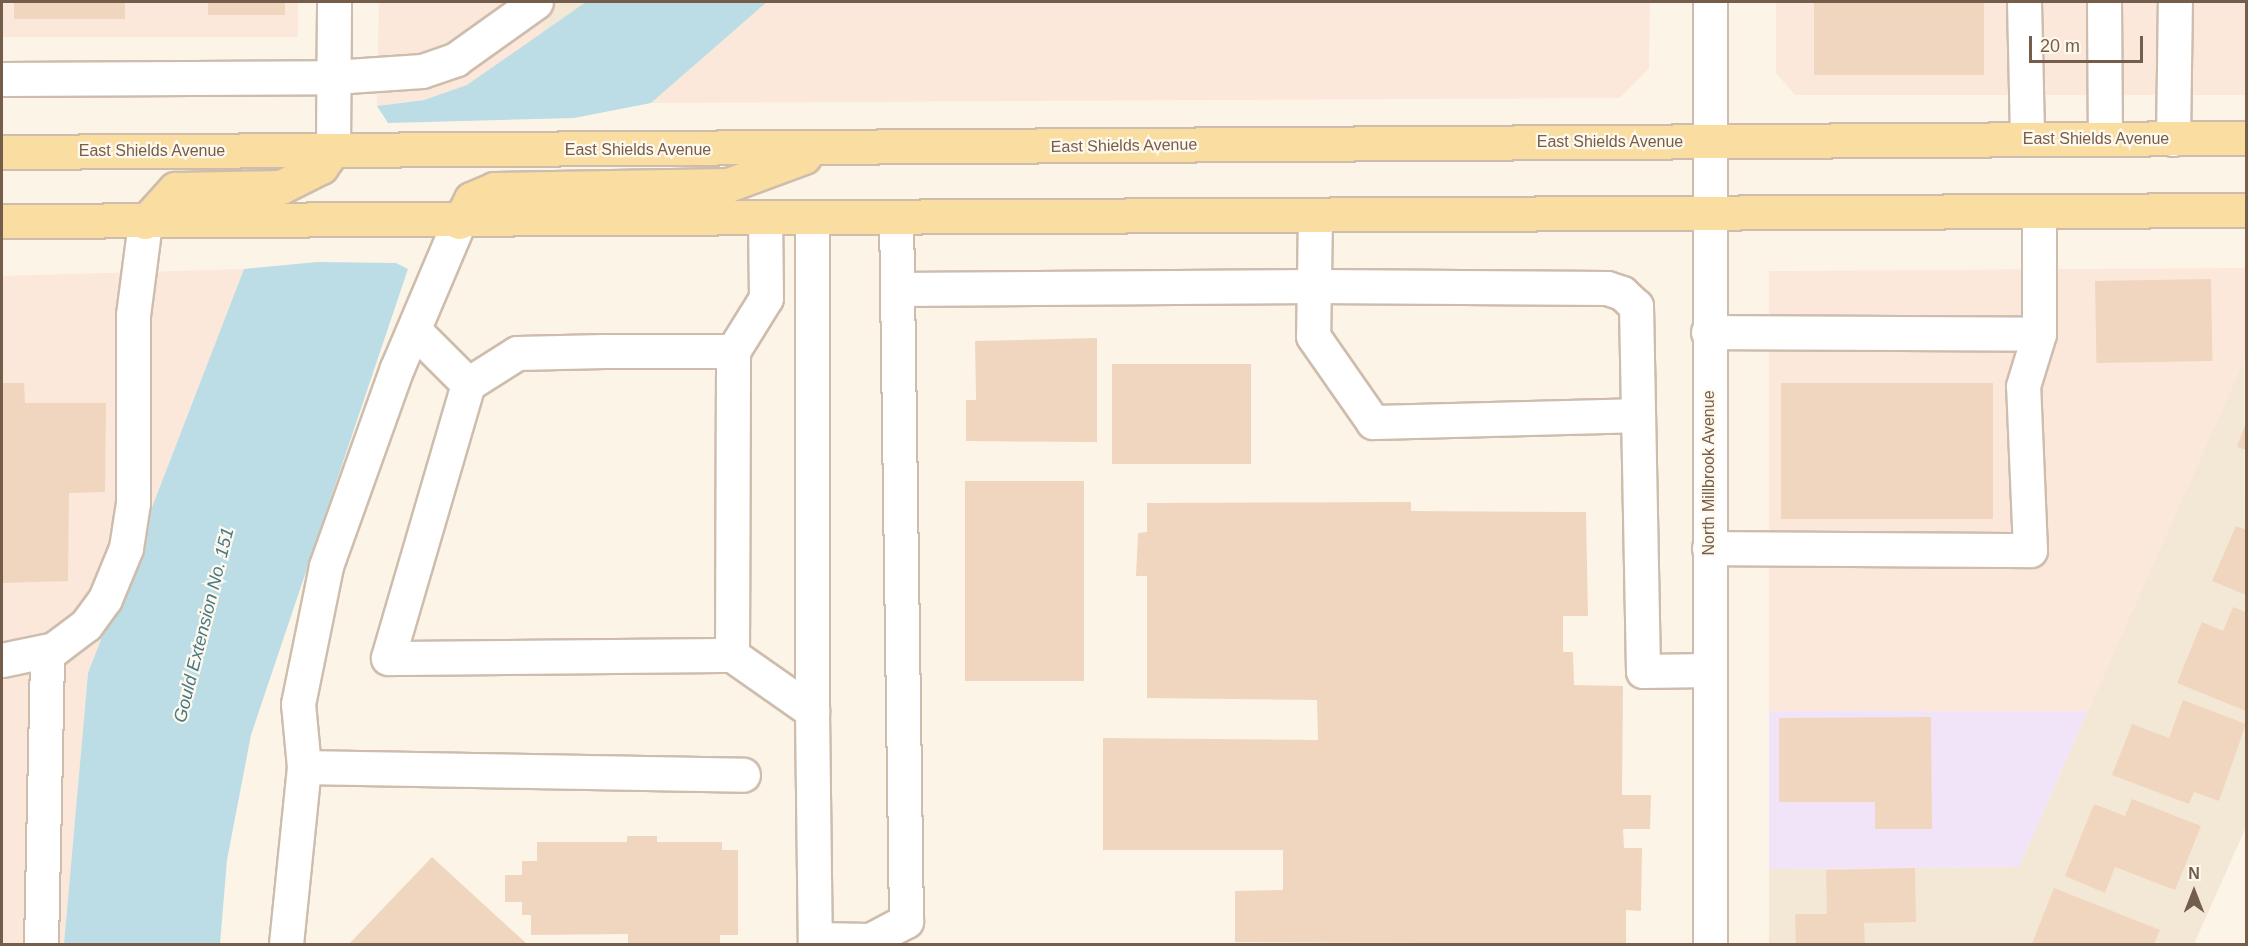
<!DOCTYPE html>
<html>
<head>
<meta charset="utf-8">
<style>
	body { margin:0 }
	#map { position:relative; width:2248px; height:946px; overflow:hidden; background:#fcf5e7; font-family:Helvetica,sans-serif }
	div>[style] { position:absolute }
	.residential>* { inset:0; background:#f3e7d5 }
	.commercial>* { inset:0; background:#fce7db; transform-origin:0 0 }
	.education>* { inset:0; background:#f2e4f8 }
	.water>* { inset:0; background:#bcdde5 }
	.building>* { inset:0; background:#f1d6bf; transform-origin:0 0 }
	.roads { filter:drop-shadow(2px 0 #cebdad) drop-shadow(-2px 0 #cebdad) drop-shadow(0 2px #cebdad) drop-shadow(0 -2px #cebdad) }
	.minor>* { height:33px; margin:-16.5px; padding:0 16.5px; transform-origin:16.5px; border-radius:16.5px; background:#fff }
	.major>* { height:33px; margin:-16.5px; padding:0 16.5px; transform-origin:16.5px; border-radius:16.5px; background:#f9dda1 }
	span { translate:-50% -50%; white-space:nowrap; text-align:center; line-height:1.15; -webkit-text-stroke:4.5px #fff9ed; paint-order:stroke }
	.street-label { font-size:16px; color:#755d4c }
	.water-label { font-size:18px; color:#467988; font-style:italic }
	.frame { position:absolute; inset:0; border:3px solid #755d4c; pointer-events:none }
	.north { position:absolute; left:2164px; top:862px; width:60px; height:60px; -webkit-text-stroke:4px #fff9ed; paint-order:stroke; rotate:0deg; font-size:16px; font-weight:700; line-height:24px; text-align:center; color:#755d4c }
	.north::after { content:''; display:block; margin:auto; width:21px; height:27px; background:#755d4c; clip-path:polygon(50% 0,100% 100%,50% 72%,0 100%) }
	.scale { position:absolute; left:2029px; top:36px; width:114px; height:27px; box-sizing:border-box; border:3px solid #755d4c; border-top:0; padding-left:8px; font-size:18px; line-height:21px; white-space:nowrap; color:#755d4c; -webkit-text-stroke:4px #fff9ed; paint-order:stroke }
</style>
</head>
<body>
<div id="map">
	<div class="residential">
		<i style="clip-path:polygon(543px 2px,586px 2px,543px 36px)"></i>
		<i style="clip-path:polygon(2244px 357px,2246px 827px,2194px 944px,1769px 944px,1769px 869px,2019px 867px)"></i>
	</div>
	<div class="commercial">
		<i style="left:2px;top:2px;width:296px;height:35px"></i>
		<i style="clip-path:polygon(379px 2px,543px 2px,543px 36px,467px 86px,424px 100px,377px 106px)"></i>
		<i style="clip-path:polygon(767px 2px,1650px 2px,1649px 69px,1620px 98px,651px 103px)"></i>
		<i style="clip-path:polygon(1776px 2px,2246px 2px,2246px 95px,1795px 95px,1776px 73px)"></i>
		<i style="clip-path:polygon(2246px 268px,2246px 357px,2088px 711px,1769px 711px,1769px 271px)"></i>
		<i style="clip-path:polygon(244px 269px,88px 673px,64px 944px,2px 944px,2px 276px)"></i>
	</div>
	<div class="education">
		<i style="clip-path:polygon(1769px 711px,2088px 711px,2019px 867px,1769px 869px)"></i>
	</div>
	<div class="water">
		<i style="clip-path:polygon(586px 2px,767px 2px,651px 103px,574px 118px,388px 123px,377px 106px,424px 100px,467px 85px)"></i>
		<i style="clip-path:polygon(317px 262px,396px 263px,408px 269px,251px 735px,227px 860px,220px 944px,64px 944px,88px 673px,244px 269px)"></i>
	</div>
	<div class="building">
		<i style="left:14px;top:2px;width:111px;height:17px"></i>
		<i style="left:208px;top:2px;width:77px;height:13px"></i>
		<i style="left:1814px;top:2px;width:170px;height:73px"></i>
		<i style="left:2211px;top:279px;width:82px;height:116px;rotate:89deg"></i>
		<i style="clip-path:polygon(1097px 338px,1097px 442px,966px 441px,966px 400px,976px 400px,975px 341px)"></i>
		<i style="left:1112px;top:364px;width:139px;height:100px"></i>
		<i style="clip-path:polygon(2px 383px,24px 383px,25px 403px,106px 403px,105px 492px,69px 493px,68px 581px,2px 583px)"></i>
		<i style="left:1993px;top:383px;width:136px;height:212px;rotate:90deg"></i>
		<i style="clip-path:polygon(2246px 422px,2246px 450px,2237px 447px)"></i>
		<i style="left:965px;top:481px;width:119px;height:200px"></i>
		<i style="clip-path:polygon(1411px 502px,1411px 511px,1586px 512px,1588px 616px,1563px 616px,1563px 652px,1573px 652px,1574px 685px,1623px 686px,1622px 795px,1651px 795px,1650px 829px,1623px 829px,1624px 848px,1642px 848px,1641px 911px,1626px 910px,1626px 944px,1235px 942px,1235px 891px,1283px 890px,1283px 850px,1103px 850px,1103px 738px,1318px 740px,1317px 700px,1147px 698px,1147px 576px,1136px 576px,1138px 533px,1147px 532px,1147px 503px)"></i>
		<i style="clip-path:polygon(2236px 526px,2246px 530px,2246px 595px,2212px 581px)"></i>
		<i style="clip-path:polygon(2233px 607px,2246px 612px,2246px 711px,2177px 683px,2202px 622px,2223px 631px)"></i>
		<i style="clip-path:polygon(2183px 700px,2246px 724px,2219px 801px,2194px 792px,2189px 804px,2112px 775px,2132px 724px,2169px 738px)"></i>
		<i style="clip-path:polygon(1931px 717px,1932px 829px,1875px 829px,1875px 802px,1779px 802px,1779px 718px)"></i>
		<i style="clip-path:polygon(2132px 799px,2201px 826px,2175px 890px,2115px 867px,2105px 893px,2065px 876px,2094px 804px,2125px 816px)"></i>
		<i style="clip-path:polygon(627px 836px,657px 836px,657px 842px,722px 842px,722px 850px,738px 850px,738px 935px,720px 935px,720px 944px,628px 944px,628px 934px,531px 935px,531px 915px,522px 915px,522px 902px,505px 902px,505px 875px,522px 875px,522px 861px,537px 861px,537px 842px,627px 842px)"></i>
		<i style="clip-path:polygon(432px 857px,527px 944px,349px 944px)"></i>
		<i style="clip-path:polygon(1915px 868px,1916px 922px,1864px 923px,1865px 944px,1796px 944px,1795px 914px,1827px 914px,1826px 870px)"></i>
		<i style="clip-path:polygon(2054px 888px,2160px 930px,2154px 944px,2032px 944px)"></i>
	</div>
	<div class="roads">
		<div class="minor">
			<i style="left:1710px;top:2px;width:942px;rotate:90deg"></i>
			<i style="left:2024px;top:2px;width:137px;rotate:88.7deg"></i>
			<i style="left:2104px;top:2px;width:137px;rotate:89.6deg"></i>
			<i style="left:2px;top:79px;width:331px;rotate:-0.3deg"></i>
			<i style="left:333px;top:77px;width:89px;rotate:-3.9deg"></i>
			<i style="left:422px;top:71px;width:36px;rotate:-19deg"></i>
			<i style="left:456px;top:59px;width:98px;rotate:-35.5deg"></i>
			<i style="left:2173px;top:139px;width:137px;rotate:-89.2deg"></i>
			<i style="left:333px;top:150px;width:148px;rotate:-89.6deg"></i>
			<i style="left:1315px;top:215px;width:121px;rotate:90.9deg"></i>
			<i style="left:1313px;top:336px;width:105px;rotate:55.1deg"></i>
			<i style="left:1373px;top:422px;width:263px;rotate:-1.5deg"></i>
			<i style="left:897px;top:289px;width:417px;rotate:-0.4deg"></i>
			<i style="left:1314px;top:286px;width:293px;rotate:0.4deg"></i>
			<i style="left:1607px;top:288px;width:16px;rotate:18deg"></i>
			<i style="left:1622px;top:293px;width:19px;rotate:43deg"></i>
			<i style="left:1636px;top:306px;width:365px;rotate:88.9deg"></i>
			<i style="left:1643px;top:671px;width:66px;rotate:-0.9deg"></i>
			<i style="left:415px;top:331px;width:75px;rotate:45deg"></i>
			<i style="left:1708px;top:332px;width:331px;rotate:0.3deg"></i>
			<i style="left:733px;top:351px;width:62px;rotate:-58.1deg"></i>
			<i style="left:766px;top:298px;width:81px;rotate:-90.7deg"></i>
			<i style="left:1709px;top:548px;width:321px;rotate:0.4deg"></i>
			<i style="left:2030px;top:550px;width:164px;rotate:-92.4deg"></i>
			<i style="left:2023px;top:386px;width:54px;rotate:-72.9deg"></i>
			<i style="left:2039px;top:334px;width:123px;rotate:-90deg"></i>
			<i style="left:732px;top:655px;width:304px;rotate:-89.8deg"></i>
			<i style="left:733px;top:351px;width:129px;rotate:180deg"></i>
			<i style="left:604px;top:351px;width:87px;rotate:178.7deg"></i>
			<i style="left:517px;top:353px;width:58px;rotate:147.7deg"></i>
			<i style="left:468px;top:384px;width:285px;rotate:106.3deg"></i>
			<i style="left:388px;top:658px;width:344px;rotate:-0.5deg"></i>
			<i style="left:732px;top:655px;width:98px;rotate:35deg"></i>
			<i style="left:812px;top:711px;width:494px;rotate:-90deg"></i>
			<i style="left:2px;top:660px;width:53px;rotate:-11.9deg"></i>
			<i style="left:54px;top:649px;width:40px;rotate:-37deg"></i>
			<i style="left:86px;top:625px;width:32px;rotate:-54deg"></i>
			<i style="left:105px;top:599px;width:55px;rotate:-67.6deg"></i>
			<i style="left:126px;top:548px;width:46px;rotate:-81.2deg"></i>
			<i style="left:133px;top:503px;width:188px;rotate:-90deg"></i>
			<i style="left:133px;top:315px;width:94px;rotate:-82.6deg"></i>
			<i style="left:812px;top:711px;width:233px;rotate:89.3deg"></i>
			<i style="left:304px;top:767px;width:439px;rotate:1deg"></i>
			<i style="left:815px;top:939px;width:55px;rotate:1deg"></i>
			<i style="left:870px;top:940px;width:41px;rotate:-27.8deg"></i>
			<i style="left:906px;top:921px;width:704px;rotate:-90.81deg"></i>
			<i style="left:41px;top:944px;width:293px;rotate:-88.8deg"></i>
			<i style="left:286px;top:944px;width:178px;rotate:-84.2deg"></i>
			<i style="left:304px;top:767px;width:63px;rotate:-95.4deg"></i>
			<i style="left:298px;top:704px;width:141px;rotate:-78.5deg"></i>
			<i style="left:326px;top:566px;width:210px;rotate:-70.3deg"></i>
			<i style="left:397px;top:368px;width:159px;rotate:-67deg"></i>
		</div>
		<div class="major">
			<i style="left:2px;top:152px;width:2244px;rotate:-0.36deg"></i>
			<i style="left:2px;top:221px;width:2244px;rotate:-0.28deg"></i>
			<i style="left:145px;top:222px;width:45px;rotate:-47.7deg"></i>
			<i style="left:175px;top:189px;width:106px;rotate:-1.1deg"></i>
			<i style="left:281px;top:187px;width:45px;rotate:-26.6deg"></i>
			<i style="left:321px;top:167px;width:21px;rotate:-55deg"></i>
			<i style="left:459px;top:222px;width:26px;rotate:-62deg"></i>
			<i style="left:471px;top:199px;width:25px;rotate:-23deg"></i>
			<i style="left:494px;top:189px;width:234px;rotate:-1deg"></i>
			<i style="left:728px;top:185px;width:81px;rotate:-20.2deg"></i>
		</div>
	</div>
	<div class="street-label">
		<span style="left:2096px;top:139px">East Shields Avenue</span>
		<span style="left:1610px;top:142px">East Shields Avenue</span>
		<span style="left:1124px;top:146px;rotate:-1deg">East Shields Avenue</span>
		<span style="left:638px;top:150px">East Shields Avenue</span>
		<span style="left:152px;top:151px">East Shields Avenue</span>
		<span style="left:1709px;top:473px;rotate:-90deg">North Millbrook Avenue</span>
	</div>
	<div class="water-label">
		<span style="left:204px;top:625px;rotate:-76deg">Gould Extension No. 151</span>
	</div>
	<div class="frame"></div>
	<div class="north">N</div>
	<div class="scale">20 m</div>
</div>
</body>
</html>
